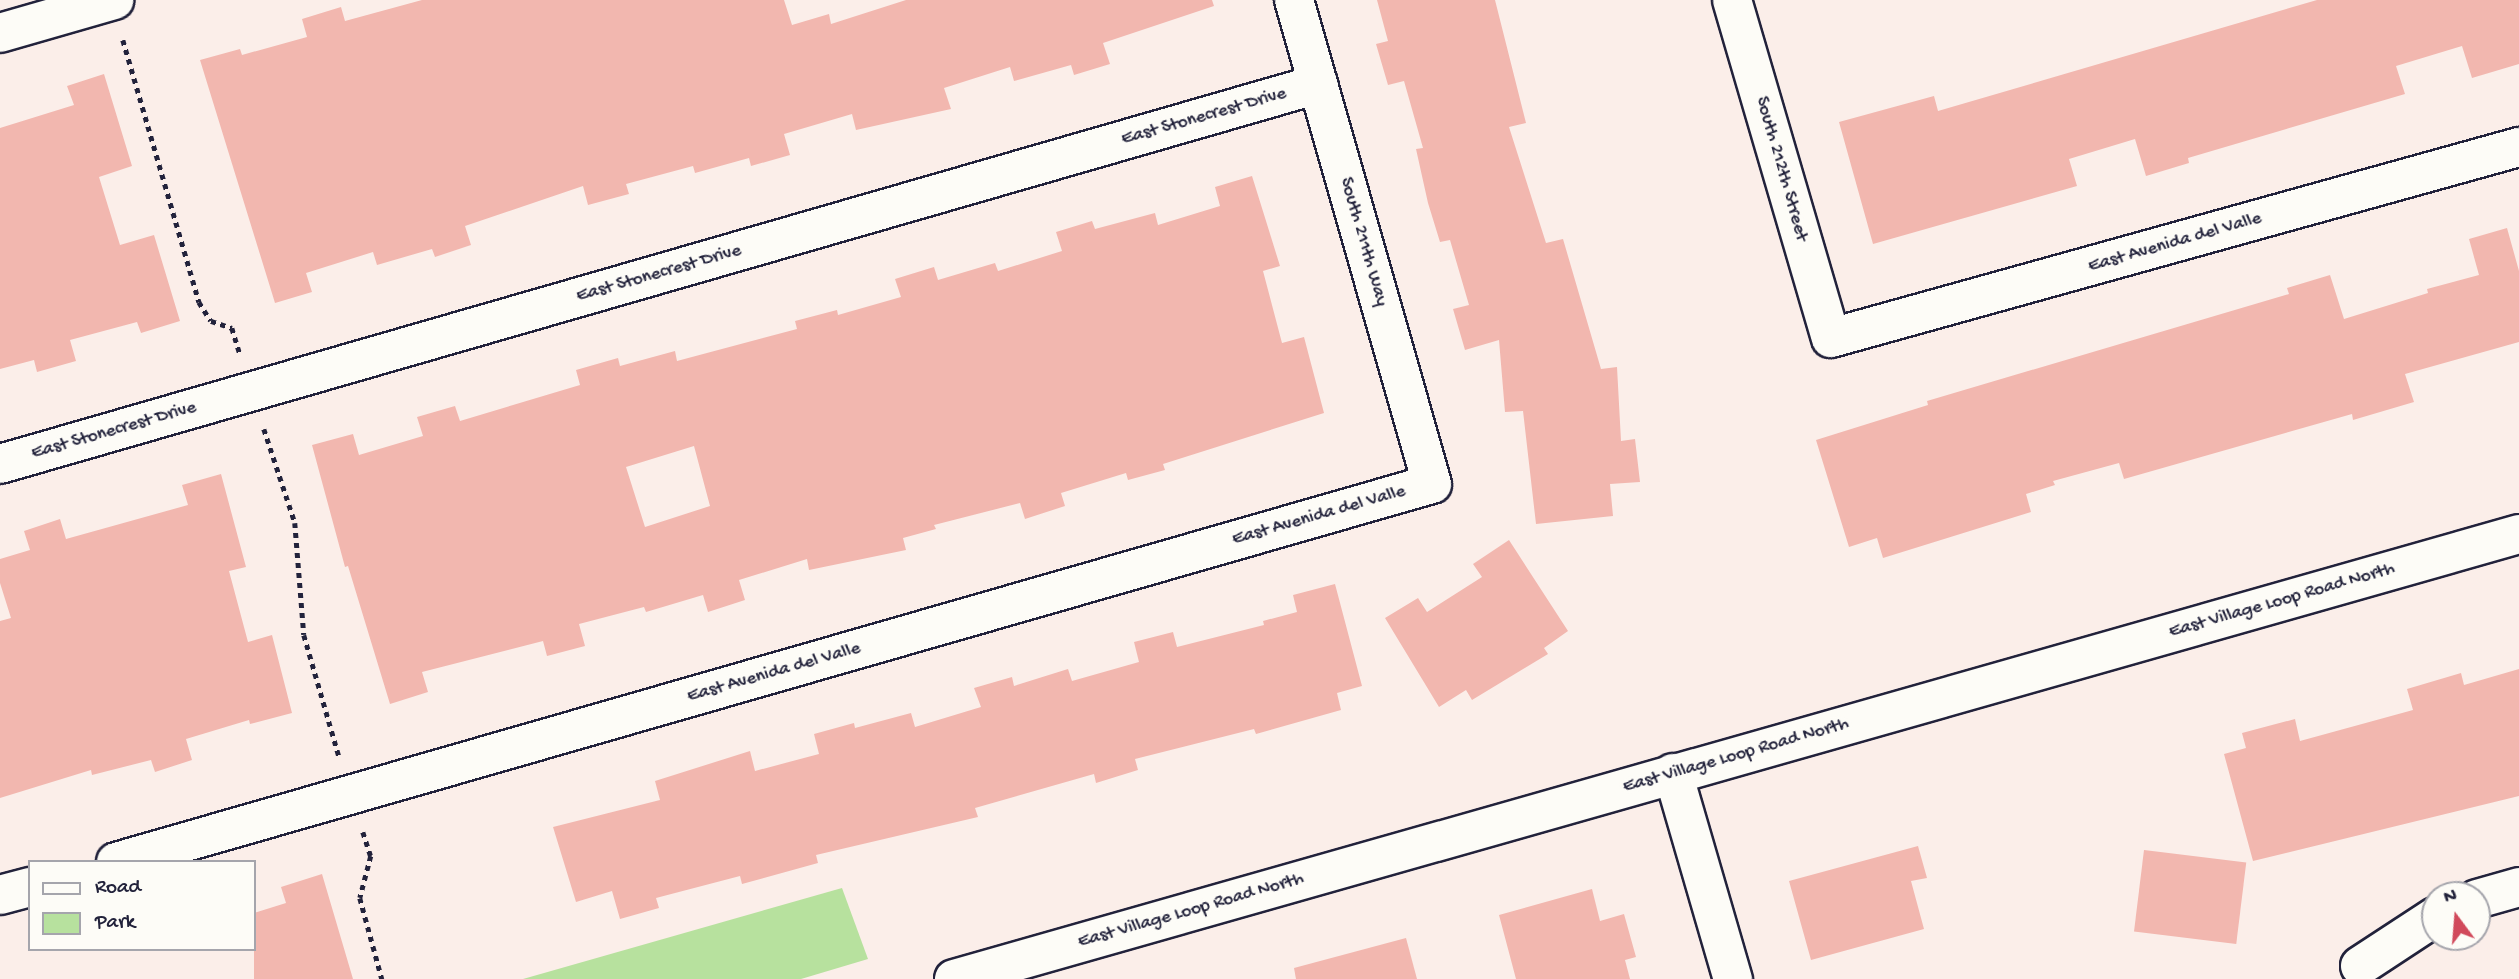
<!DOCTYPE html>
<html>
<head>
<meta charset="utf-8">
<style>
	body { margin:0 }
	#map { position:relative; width:2519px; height:979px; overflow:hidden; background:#fbeee9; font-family:"Gochi Hand",sans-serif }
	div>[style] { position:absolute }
	.green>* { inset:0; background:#b7e19e }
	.building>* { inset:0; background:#f2b7af; transform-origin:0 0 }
	.path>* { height:4.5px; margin-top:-2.25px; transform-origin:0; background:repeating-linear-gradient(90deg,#22223b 0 5px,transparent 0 10px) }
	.roads { filter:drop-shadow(2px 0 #22223b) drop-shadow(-2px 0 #22223b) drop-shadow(0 2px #22223b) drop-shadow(0 -2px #22223b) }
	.street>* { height:38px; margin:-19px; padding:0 19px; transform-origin:19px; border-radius:19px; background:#fdfcf7 }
	.secondary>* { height:38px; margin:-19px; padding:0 19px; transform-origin:19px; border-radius:19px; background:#fdfcf7 }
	span { translate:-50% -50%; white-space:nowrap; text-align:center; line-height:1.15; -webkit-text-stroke:7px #fdfcf7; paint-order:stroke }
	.street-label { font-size:19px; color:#22223b }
	.legend { position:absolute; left:28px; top:860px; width:228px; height:91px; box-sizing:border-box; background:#fdfcf7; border:2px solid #a5a5ac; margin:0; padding:9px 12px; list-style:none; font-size:21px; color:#22223b }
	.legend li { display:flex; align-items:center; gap:14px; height:35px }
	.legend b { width:35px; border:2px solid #a5a5ac }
	.north { position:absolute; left:2421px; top:881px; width:70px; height:70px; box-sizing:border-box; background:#fdfcf7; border:2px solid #a5a5ac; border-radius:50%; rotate:344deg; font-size:19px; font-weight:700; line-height:28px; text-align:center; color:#22223b }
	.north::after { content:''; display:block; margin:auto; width:24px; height:32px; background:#d1495b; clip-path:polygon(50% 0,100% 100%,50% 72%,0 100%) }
</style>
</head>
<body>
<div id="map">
	<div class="green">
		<i style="clip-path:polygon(842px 888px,868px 959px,801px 979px,523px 979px)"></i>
	</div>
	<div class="building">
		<i style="clip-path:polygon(422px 0,784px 0,792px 25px,829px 14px,831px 24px,906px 0,1212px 0,1214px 6px,1103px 43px,1110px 64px,1074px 75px,1071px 65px,1014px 81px,1010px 67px,944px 88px,951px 109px,856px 130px,852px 114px,784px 134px,790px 155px,751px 166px,749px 158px,695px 173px,693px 166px,626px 184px,629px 194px,588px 205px,583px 186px,465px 226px,471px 245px,435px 257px,432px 249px,377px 265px,373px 252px,306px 273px,312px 292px,275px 303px,200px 60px,240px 49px,242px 55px,307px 37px,302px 19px,341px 7px,345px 21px)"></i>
		<i style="clip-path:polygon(1377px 0,1495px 0,1526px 123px,1509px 127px,1546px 243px,1563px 239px,1601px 369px,1617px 367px,1621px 441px,1635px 439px,1640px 482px,1610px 484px,1613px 516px,1536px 524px,1523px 411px,1505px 412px,1499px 340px,1465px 350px,1453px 309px,1469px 305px,1450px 240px,1440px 242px,1428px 203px,1416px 149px,1423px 148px,1404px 81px,1388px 85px,1376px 44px,1388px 41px)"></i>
		<i style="clip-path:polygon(2317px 0,2519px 0,2519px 64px,2472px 78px,2462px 46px,2396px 66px,2405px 94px,2188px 158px,2189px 163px,2146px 176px,2135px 139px,2069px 159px,2077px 186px,1873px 244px,1839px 122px,1934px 96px,1938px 111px)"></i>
		<i style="clip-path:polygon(104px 74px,132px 166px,99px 177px,120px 245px,154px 235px,180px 321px,141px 333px,137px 322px,70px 340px,76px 361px,37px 372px,34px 360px,0 369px,0 128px,74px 105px,67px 86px)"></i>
		<i style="clip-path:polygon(evenodd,1252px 176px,1280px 266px,1263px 271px,1282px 343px,1304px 337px,1324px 413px,1163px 464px,1165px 470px,1128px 480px,1126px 473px,1061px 493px,1065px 506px,1025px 519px,1020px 503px,934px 525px,936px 529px,903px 538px,906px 550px,809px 570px,807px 559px,739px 580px,745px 600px,708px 612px,703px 595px,646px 612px,644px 607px,579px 624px,585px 646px,547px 656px,543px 641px,422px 672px,428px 692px,390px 704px,348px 566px,345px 567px,312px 445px,353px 434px,359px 455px,423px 436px,417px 417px,455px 406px,460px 421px,580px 385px,576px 370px,618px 358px,620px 366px,675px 351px,677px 361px,797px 329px,795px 321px,837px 310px,838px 315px,901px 297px,895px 279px,934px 267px,938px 280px,995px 263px,998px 271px,1062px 251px,1056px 232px,1092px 221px,1095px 229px,1155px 213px,1158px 225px,1220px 206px,1215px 187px,1252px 176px,694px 446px,710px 506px,645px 527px,626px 467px,694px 446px)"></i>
		<i style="clip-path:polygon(2507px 228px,2519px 271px,2519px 342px,2405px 374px,2414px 402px,2353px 420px,2352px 414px,2124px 479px,2119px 463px,2053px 481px,2055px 485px,2026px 494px,2031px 512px,1883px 558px,1877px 538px,1849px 547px,1816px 440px,1928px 405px,1927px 401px,2289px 294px,2287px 288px,2330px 275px,2344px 319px,2428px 293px,2427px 289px,2479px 275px,2469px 239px)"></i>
		<i style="clip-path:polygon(221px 474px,246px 567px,229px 571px,248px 642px,272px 635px,292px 713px,250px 724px,249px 720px,186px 739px,192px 760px,155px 772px,151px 760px,92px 775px,91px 770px,0 798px,0 621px,11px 618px,0 583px,0 559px,30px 550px,24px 531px,60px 519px,66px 539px,188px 505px,182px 485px)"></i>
		<i style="clip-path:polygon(1509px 540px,1568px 631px,1544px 648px,1548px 654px,1472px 700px,1466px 690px,1439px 707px,1385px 618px,1418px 598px,1427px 612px,1482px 577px,1473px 564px)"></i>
		<i style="clip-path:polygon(1335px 584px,1362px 686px,1337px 693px,1341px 710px,1256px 734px,1254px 729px,1135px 759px,1138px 770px,1096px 783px,1094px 774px,975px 808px,978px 817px,816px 855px,818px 863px,742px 884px,740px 876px,656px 898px,659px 908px,620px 919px,612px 891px,576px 902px,553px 827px,660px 800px,655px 781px,750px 751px,755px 771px,819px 754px,814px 734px,854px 723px,855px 728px,911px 713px,915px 727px,981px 707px,974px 688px,1012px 677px,1014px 686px,1068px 669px,1072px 681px,1139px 662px,1134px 642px,1173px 632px,1177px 647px,1264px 625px,1263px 621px,1297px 612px,1293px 595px)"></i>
		<i style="clip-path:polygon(2519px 669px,2519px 796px,2253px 861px,2224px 754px,2246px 748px,2242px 733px,2295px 719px,2300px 741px,2413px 710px,2407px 689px,2461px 673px,2464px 685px)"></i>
		<i style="clip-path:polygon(1918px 846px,1927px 878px,1911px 881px,1924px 929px,1811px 960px,1789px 881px)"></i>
		<i style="left:2144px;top:850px;width:103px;height:82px;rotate:7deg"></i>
		<i style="clip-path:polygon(322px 874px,353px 979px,254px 979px,254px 913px,286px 903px,281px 887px)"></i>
		<i style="clip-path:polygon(1592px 889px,1600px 921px,1624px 914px,1636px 957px,1625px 960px,1630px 979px,1516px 979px,1499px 915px)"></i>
		<i style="clip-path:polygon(1406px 938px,1417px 979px,1296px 979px,1294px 968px)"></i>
	</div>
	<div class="path">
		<i style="left:123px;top:40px;width:273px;rotate:73.8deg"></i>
		<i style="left:199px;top:302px;width:22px;rotate:58deg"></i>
		<i style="left:211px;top:321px;width:22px;rotate:18deg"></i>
		<i style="left:232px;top:328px;width:27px;rotate:73deg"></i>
		<i style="left:264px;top:429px;width:99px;rotate:71.7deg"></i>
		<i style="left:295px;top:523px;width:112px;rotate:85.4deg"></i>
		<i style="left:304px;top:635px;width:126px;rotate:73.9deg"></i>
		<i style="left:363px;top:832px;width:25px;rotate:72deg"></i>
		<i style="left:371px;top:856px;width:43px;rotate:104.7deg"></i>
		<i style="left:360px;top:898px;width:84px;rotate:74.8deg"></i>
	</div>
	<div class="roads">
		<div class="street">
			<i style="left:1732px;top:0;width:352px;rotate:73.7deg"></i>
			<i style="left:1831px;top:338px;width:714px;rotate:-15.52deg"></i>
			<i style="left:0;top:33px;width:119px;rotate:-16.1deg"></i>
			<i style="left:0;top:464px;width:1372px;rotate:-16.08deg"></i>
			<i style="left:1673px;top:773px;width:215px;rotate:73.8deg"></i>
			<i style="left:116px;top:862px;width:1369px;rotate:-16.03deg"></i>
			<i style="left:1432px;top:484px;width:503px;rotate:-105.91deg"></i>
			<i style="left:0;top:895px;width:31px;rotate:-15deg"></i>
			<i style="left:2477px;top:899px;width:44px;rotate:-15.9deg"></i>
			<i style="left:2360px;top:966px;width:90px;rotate:-33.2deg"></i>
		</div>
		<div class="secondary">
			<i style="left:954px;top:979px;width:1627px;rotate:-15.87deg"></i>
		</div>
	</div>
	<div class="street-label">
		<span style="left:1204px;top:117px;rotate:-16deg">East Stonecrest Drive</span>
		<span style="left:1781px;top:169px;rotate:74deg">South 212th Street</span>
		<span style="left:1363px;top:242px;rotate:74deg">South 211th Way</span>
		<span style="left:2175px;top:243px;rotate:-16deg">East Avenida del Valle</span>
		<span style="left:659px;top:274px;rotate:-16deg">East Stonecrest Drive</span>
		<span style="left:114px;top:431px;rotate:-16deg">East Stonecrest Drive</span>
		<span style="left:1319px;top:516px;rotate:-16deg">East Avenida del Valle</span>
		<span style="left:2282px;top:601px;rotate:-16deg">East Village Loop Road North</span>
		<span style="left:774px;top:673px;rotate:-16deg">East Avenida del Valle</span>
		<span style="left:1736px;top:756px;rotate:-16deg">East Village Loop Road North</span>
		<span style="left:1191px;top:911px;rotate:-16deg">East Village Loop Road North</span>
	</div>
	<ul class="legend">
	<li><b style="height:9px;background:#fdfcf7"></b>Road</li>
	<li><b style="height:19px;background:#b7e19e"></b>Park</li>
	</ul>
	<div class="north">N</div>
</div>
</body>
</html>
